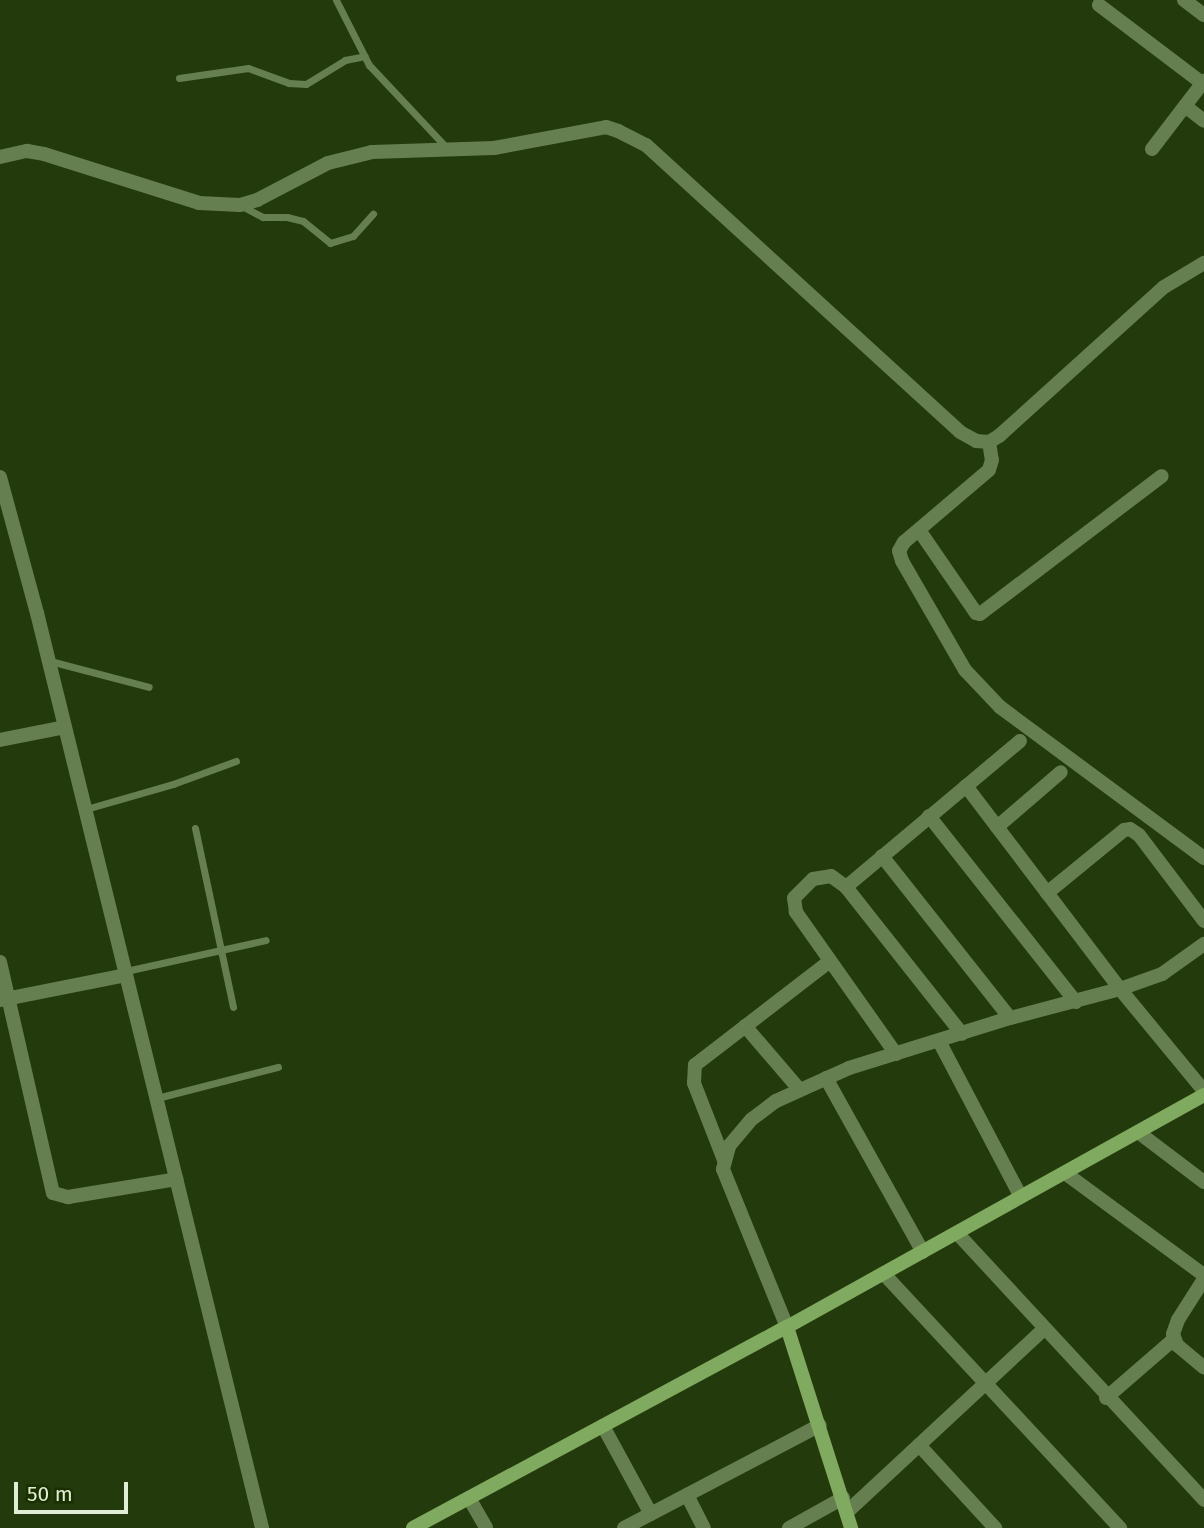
<!DOCTYPE html>
<html>
<head>
<meta charset="utf-8">
<style>
	body { margin:0 }
	#map { position:relative; width:1204px; height:1528px; overflow:hidden; background:#233b0c; font-family:"Fira Sans",sans-serif }
	div>[style] { position:absolute }
	.lane>* { height:7px; margin:-3.5px; padding:0 3.5px; transform-origin:3.5px; border-radius:3.5px; background:#657f51 }
	.street>* { height:14px; margin:-7px; padding:0 7px; transform-origin:7px; border-radius:7px; background:#657f51 }
	.secondary>* { height:14px; margin:-7px; padding:0 7px; transform-origin:7px; border-radius:7px; background:#80aa5f }
	span { translate:-50% -50%; white-space:nowrap; text-align:center; line-height:1.15; -webkit-text-stroke:5px #1a3001; paint-order:stroke }
	.scale { position:absolute; left:14px; top:1482px; width:114px; height:32px; box-sizing:border-box; border:4px solid #dfeed4; border-top:0; padding-left:9px; font-size:21px; line-height:24px; white-space:nowrap; color:#dfeed4; -webkit-text-stroke:5px #1a3001; paint-order:stroke }
</style>
</head>
<body>
<div id="map">
	<div class="lane">
		<i style="left:336px;top:0;width:73px;rotate:63.1deg"></i>
		<i style="left:369px;top:65px;width:115px;rotate:46.8deg"></i>
		<i style="left:179px;top:78px;width:70px;rotate:-8.2deg"></i>
		<i style="left:248px;top:68px;width:44px;rotate:20.1deg"></i>
		<i style="left:289px;top:83px;width:17px;rotate:3deg"></i>
		<i style="left:306px;top:84px;width:46px;rotate:-31.6deg"></i>
		<i style="left:345px;top:60px;width:20px;rotate:-11deg"></i>
		<i style="left:240px;top:205px;width:26px;rotate:28deg"></i>
		<i style="left:263px;top:217px;width:24px"></i>
		<i style="left:287px;top:217px;width:16px;rotate:14deg"></i>
		<i style="left:303px;top:221px;width:35px;rotate:39deg"></i>
		<i style="left:330px;top:243px;width:24px;rotate:-17deg"></i>
		<i style="left:353px;top:236px;width:30px;rotate:-48deg"></i>
		<i style="left:50px;top:661px;width:102px;rotate:14.7deg"></i>
		<i style="left:86px;top:809px;width:91px;rotate:-16deg"></i>
		<i style="left:173px;top:784px;width:67px;rotate:-20.1deg"></i>
		<i style="left:195px;top:828px;width:183px;rotate:78deg"></i>
		<i style="left:126px;top:971px;width:143px;rotate:-12.5deg"></i>
		<i style="left:157px;top:1098px;width:125px;rotate:-14.4deg"></i>
	</div>
	<div class="street">
		<i style="left:1184px;top:0;width:25px;rotate:37deg"></i>
		<i style="left:1099px;top:5px;width:129px;rotate:37.1deg"></i>
		<i style="left:1185px;top:106px;width:24px;rotate:38deg"></i>
		<i style="left:1152px;top:149px;width:86px;rotate:-52.6deg"></i>
		<i style="left:0;top:157px;width:28px;rotate:-13deg"></i>
		<i style="left:27px;top:151px;width:17px;rotate:10deg"></i>
		<i style="left:44px;top:154px;width:163px;rotate:17.5deg"></i>
		<i style="left:199px;top:203px;width:41px;rotate:2.8deg"></i>
		<i style="left:240px;top:205px;width:18px;rotate:-16deg"></i>
		<i style="left:257px;top:200px;width:80px;rotate:-27.5deg"></i>
		<i style="left:328px;top:163px;width:45px;rotate:-14deg"></i>
		<i style="left:372px;top:152px;width:122px;rotate:-1.9deg"></i>
		<i style="left:494px;top:148px;width:114px;rotate:-10.6deg"></i>
		<i style="left:606px;top:127px;width:13px;rotate:18deg"></i>
		<i style="left:618px;top:131px;width:31px;rotate:27deg"></i>
		<i style="left:646px;top:145px;width:425px;rotate:42.4deg"></i>
		<i style="left:960px;top:432px;width:18px;rotate:29deg"></i>
		<i style="left:976px;top:441px;width:13px;rotate:4deg"></i>
		<i style="left:989px;top:442px;width:12px;rotate:-31deg"></i>
		<i style="left:999px;top:436px;width:222px;rotate:-42.1deg"></i>
		<i style="left:1164px;top:287px;width:47px;rotate:-31deg"></i>
		<i style="left:989px;top:442px;width:18px;rotate:81deg"></i>
		<i style="left:992px;top:460px;width:10px;rotate:107deg"></i>
		<i style="left:989px;top:470px;width:111px;rotate:139.7deg"></i>
		<i style="left:904px;top:542px;width:10px;rotate:119deg"></i>
		<i style="left:899px;top:551px;width:10px;rotate:73deg"></i>
		<i style="left:902px;top:561px;width:126px;rotate:60deg"></i>
		<i style="left:965px;top:670px;width:51px;rotate:46.6deg"></i>
		<i style="left:1000px;top:707px;width:254px;rotate:36.5deg"></i>
		<i style="left:0;top:477px;width:141px;rotate:74.8deg"></i>
		<i style="left:37px;top:613px;width:942px;rotate:76.18deg"></i>
		<i style="left:919px;top:530px;width:101px;rotate:55.5deg"></i>
		<i style="left:976px;top:613px;width:4px;rotate:14deg"></i>
		<i style="left:980px;top:614px;width:228px;rotate:-37.2deg"></i>
		<i style="left:0;top:740px;width:66px;rotate:-11.3deg"></i>
		<i style="left:966px;top:786px;width:255px;rotate:52.8deg"></i>
		<i style="left:1120px;top:989px;width:132px;rotate:50.5deg"></i>
		<i style="left:929px;top:816px;width:237px;rotate:51.7deg"></i>
		<i style="left:997px;top:827px;width:84px;rotate:-40.7deg"></i>
		<i style="left:882px;top:856px;width:206px;rotate:51.7deg"></i>
		<i style="left:846px;top:887px;width:227px;rotate:-40deg"></i>
		<i style="left:1047px;top:893px;width:99px;rotate:-39.3deg"></i>
		<i style="left:1124px;top:830px;width:6px;rotate:-9deg"></i>
		<i style="left:1130px;top:829px;width:11px;rotate:34deg"></i>
		<i style="left:1139px;top:835px;width:108px;rotate:52.9deg"></i>
		<i style="left:0;top:962px;width:237px;rotate:77.1deg"></i>
		<i style="left:53px;top:1193px;width:16px;rotate:15deg"></i>
		<i style="left:68px;top:1197px;width:110px;rotate:-9.4deg"></i>
		<i style="left:1px;top:1000px;width:127px;rotate:-11.3deg"></i>
		<i style="left:745px;top:1026px;width:83px;rotate:49.4deg"></i>
		<i style="left:939px;top:1041px;width:176px;rotate:62.3deg"></i>
		<i style="left:896px;top:1054px;width:174px;rotate:-125.2deg"></i>
		<i style="left:796px;top:912px;width:14px;rotate:-98deg"></i>
		<i style="left:794px;top:898px;width:27px;rotate:-45deg"></i>
		<i style="left:813px;top:879px;width:18px;rotate:-9deg"></i>
		<i style="left:831px;top:876px;width:19px;rotate:36deg"></i>
		<i style="left:846px;top:887px;width:187px;rotate:51.7deg"></i>
		<i style="left:826px;top:1078px;width:199px;rotate:60.9deg"></i>
		<i style="left:1138px;top:1132px;width:83px;rotate:37.1deg"></i>
		<i style="left:724px;top:1160px;width:83px;rotate:-111.3deg"></i>
		<i style="left:694px;top:1083px;width:18px;rotate:-87deg"></i>
		<i style="left:695px;top:1065px;width:170px;rotate:-37.6deg"></i>
		<i style="left:1065px;top:1173px;width:172px;rotate:36.3deg"></i>
		<i style="left:957px;top:1233px;width:364px;rotate:47.2deg"></i>
		<i style="left:884px;top:1274px;width:347px;rotate:47.1deg"></i>
		<i style="left:1204px;top:1279px;width:49px;rotate:122.4deg"></i>
		<i style="left:1178px;top:1320px;width:15px;rotate:110deg"></i>
		<i style="left:1173px;top:1334px;width:12px;rotate:70deg"></i>
		<i style="left:1177px;top:1345px;width:35px;rotate:40deg"></i>
		<i style="left:787px;top:1327px;width:170px;rotate:-112.1deg"></i>
		<i style="left:723px;top:1169px;width:24px;rotate:-75deg"></i>
		<i style="left:729px;top:1146px;width:35px;rotate:-50deg"></i>
		<i style="left:752px;top:1119px;width:30px;rotate:-37deg"></i>
		<i style="left:776px;top:1101px;width:80px;rotate:-24.3deg"></i>
		<i style="left:849px;top:1068px;width:169px;rotate:-17.3deg"></i>
		<i style="left:1010px;top:1018px;width:114px;rotate:-14.8deg"></i>
		<i style="left:1120px;top:989px;width:45px;rotate:-19.7deg"></i>
		<i style="left:1162px;top:974px;width:52px;rotate:-35.5deg"></i>
		<i style="left:1106px;top:1398px;width:90px;rotate:-40.9deg"></i>
		<i style="left:603px;top:1426px;width:100px;rotate:61.4deg"></i>
		<i style="left:919px;top:1445px;width:113px;rotate:47.5deg"></i>
		<i style="left:687px;top:1495px;width:37px;rotate:63deg"></i>
		<i style="left:469px;top:1498px;width:34px;rotate:60deg"></i>
		<i style="left:847px;top:1512px;width:269px;rotate:-42.9deg"></i>
		<i style="left:624px;top:1528px;width:221px;rotate:-27.7deg"></i>
		<i style="left:789px;top:1528px;width:62px;rotate:-29.1deg"></i>
	</div>
	<div class="secondary">
		<i style="left:787px;top:1327px;width:211px;rotate:72.3deg"></i>
		<i style="left:413px;top:1528px;width:425px;rotate:-28.3deg"></i>
		<i style="left:787px;top:1327px;width:477px;rotate:-29.1deg"></i>
	</div>
	<div class="scale">50 m</div>
</div>
</body>
</html>
